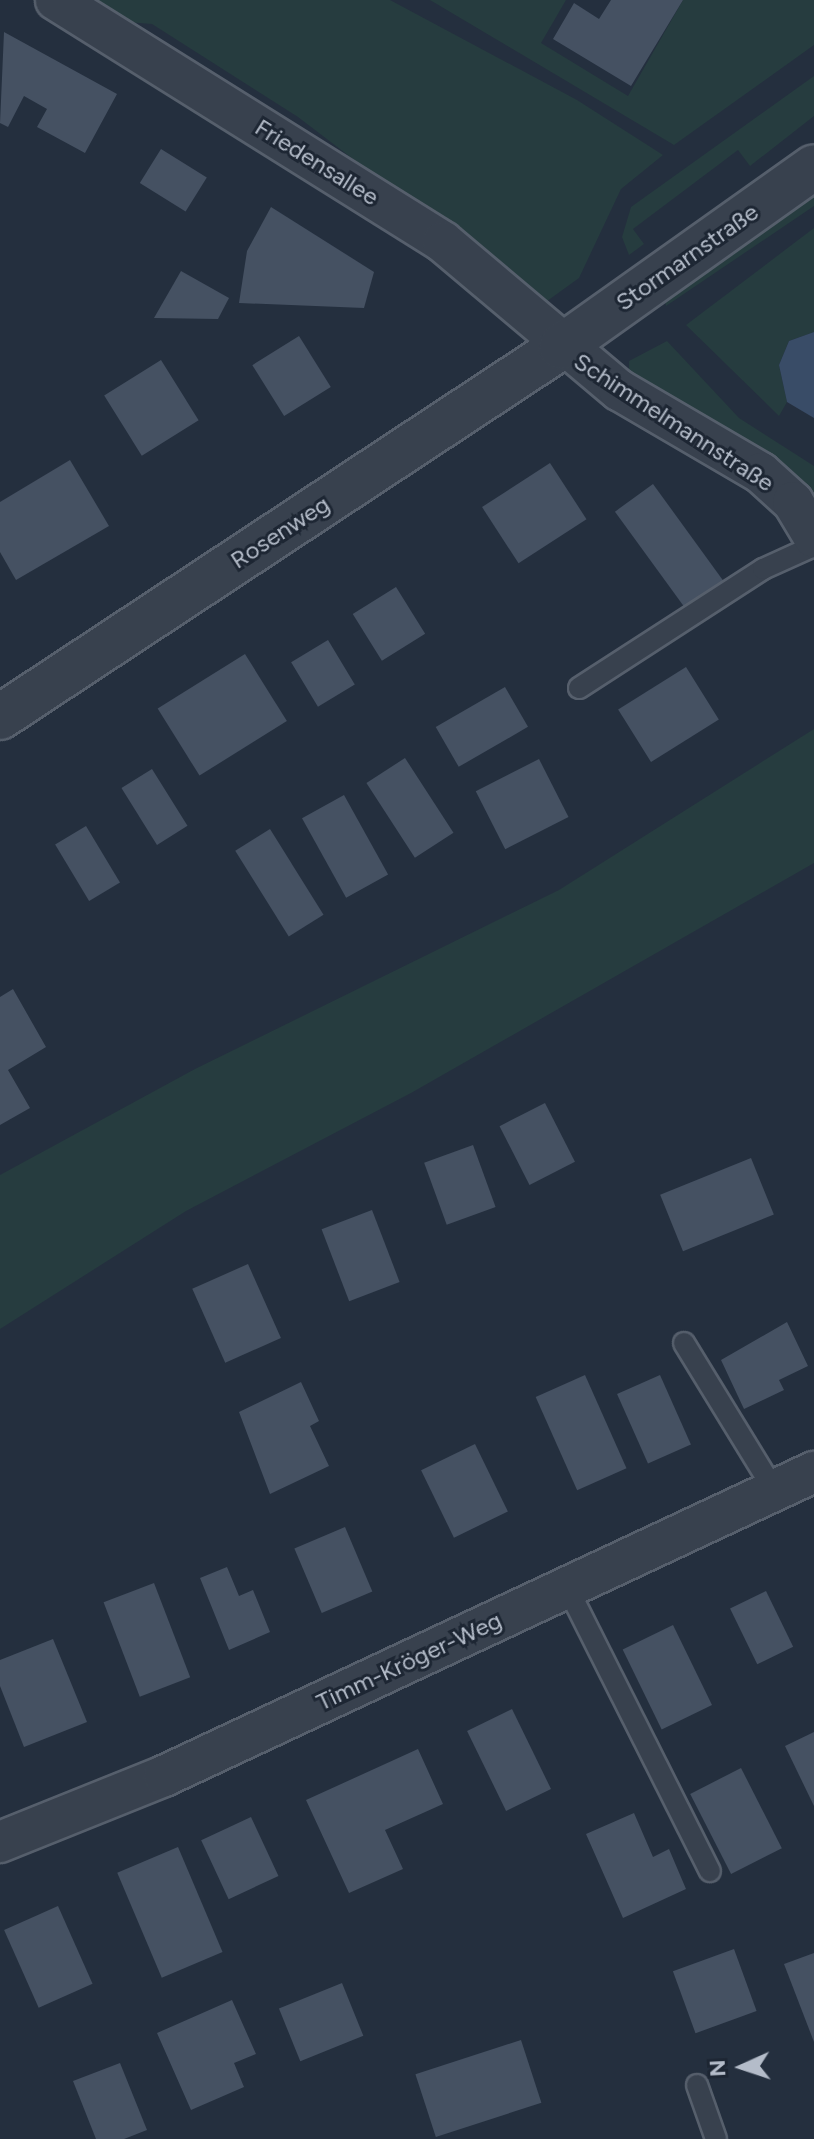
<!DOCTYPE html>
<html>
<head>
<meta charset="utf-8">
<style>
	body { margin:0 }
	#map { position:relative; width:814px; height:2139px; overflow:hidden; background:#242f3e; font-family:Figtree,sans-serif }
	div>[style] { position:absolute }
	.green>* { inset:0; background:#263c3f }
	.water>* { inset:0; background:#394c67 }
	.building>* { inset:0; background:#455162; transform-origin:0 0 }
	.roads { filter:drop-shadow(2px 0 #565f6c) drop-shadow(-2px 0 #565f6c) drop-shadow(0 2px #565f6c) drop-shadow(0 -2px #565f6c) }
	.service>* { height:20px; margin:-10px; padding:0 10px; transform-origin:10px; border-radius:10px; background:#38414e }
	.minor>* { height:40px; margin:-20px; padding:0 20px; transform-origin:20px; border-radius:20px; background:#38414e }
	.tertiary>* { height:44px; margin:-22px; padding:0 22px; transform-origin:22px; border-radius:22px; background:#38414e }
	span { translate:-50% -50%; white-space:nowrap; text-align:center; line-height:1.15; -webkit-text-stroke:6px #1d2633; paint-order:stroke }
	.street-label { font-size:24px; color:#b4bcc9 }
	.north { position:absolute; left:702px; top:2027px; width:80px; height:80px; -webkit-text-stroke:6px #1d2633; paint-order:stroke; rotate:267deg; font-size:22px; font-weight:700; line-height:32px; text-align:center; color:#b4bcc9 }
	.north::after { content:''; display:block; margin:auto; width:28px; height:36px; background:#b4bcc9; clip-path:polygon(50% 0,100% 100%,50% 72%,0 100%) }
</style>
</head>
<body>
<div id="map">
	<div class="green">
		<i style="clip-path:polygon(90px 0,390px 0,577px 100px,663px 155px,621px 189px,579px 278px,543px 304px,298px 117px,152px 24px,127px 22px)"></i>
		<i style="clip-path:polygon(430px 0,566px 0,541px 43px,628px 96px,683px 0,814px 0,814px 45px,674px 145px)"></i>
		<i style="clip-path:polygon(814px 76px,814px 116px,750px 166px,738px 150px,633px 229px,644px 244px,629px 255px,622px 237px,631px 207px)"></i>
		<i style="clip-path:polygon(814px 191px,814px 206px,666px 306px,665px 301px)"></i>
		<i style="clip-path:polygon(814px 228px,814px 332px,789px 341px,779px 365px,787px 402px,779px 416px,686px 325px)"></i>
		<i style="clip-path:polygon(667px 341px,739px 418px,814px 466px,814px 518px,629px 373px,629px 361px)"></i>
		<i style="clip-path:polygon(814px 729px,814px 863px,411px 1093px,186px 1211px,0 1329px,0 1175px,195px 1069px,559px 890px)"></i>
	</div>
	<div class="water">
		<i style="clip-path:polygon(814px 332px,814px 418px,787px 402px,779px 365px,789px 341px)"></i>
	</div>
	<div class="building">
		<i style="clip-path:polygon(611px 0,683px 0,631px 86px,553px 39px,574px 3px,599px 19px)"></i>
		<i style="clip-path:polygon(4px 32px,117px 94px,85px 153px,37px 127px,47px 109px,24px 96px,8px 127px,0 123px)"></i>
		<i style="left:161px;top:149px;width:54px;height:40px;rotate:32deg"></i>
		<i style="clip-path:polygon(271px 207px,374px 272px,364px 308px,239px 303px,247px 251px)"></i>
		<i style="clip-path:polygon(181px 271px,229px 298px,218px 319px,154px 318px)"></i>
		<i style="left:299px;top:336px;width:60px;height:55px;rotate:58deg"></i>
		<i style="left:161px;top:360px;width:71px;height:67px;rotate:58deg"></i>
		<i style="clip-path:polygon(70px 460px,109px 526px,16px 580px,0 552px,0 502px)"></i>
		<i style="left:550px;top:463px;width:67px;height:81px;rotate:57deg"></i>
		<i style="left:653px;top:484px;width:122px;height:47px;rotate:54deg"></i>
		<i style="left:396px;top:587px;width:55px;height:51px;rotate:58deg"></i>
		<i style="left:328px;top:640px;width:52px;height:43px;rotate:59deg"></i>
		<i style="left:245px;top:654px;width:79px;height:103px;rotate:58deg"></i>
		<i style="left:686px;top:667px;width:62px;height:80px;rotate:58deg"></i>
		<i style="left:505px;top:687px;width:46px;height:80px;rotate:60deg"></i>
		<i style="left:405px;top:758px;width:89px;height:46px;rotate:57deg"></i>
		<i style="left:539px;top:759px;width:65px;height:71px;rotate:63deg"></i>
		<i style="left:152px;top:769px;width:67px;height:36px;rotate:58deg"></i>
		<i style="left:344px;top:795px;width:91px;height:48px;rotate:61deg"></i>
		<i style="left:86px;top:826px;width:66px;height:36px;rotate:59deg"></i>
		<i style="left:270px;top:829px;width:101px;height:41px;rotate:58deg"></i>
		<i style="clip-path:polygon(13px 989px,46px 1047px,8px 1070px,30px 1108px,0 1125px,0 997px)"></i>
		<i style="left:545px;top:1103px;width:66px;height:51px;rotate:63deg"></i>
		<i style="left:473px;top:1145px;width:66px;height:52px;rotate:70deg"></i>
		<i style="left:751px;top:1158px;width:61px;height:98px;rotate:68deg"></i>
		<i style="left:372px;top:1210px;width:77px;height:54px;rotate:69deg"></i>
		<i style="left:248px;top:1264px;width:81px;height:61px;rotate:66deg"></i>
		<i style="clip-path:polygon(787px 1322px,808px 1366px,779px 1380px,784px 1390px,744px 1409px,721px 1360px)"></i>
		<i style="left:585px;top:1375px;width:102px;height:54px;rotate:66deg"></i>
		<i style="left:660px;top:1375px;width:76px;height:47px;rotate:66deg"></i>
		<i style="clip-path:polygon(301px 1382px,319px 1421px,310px 1426px,329px 1466px,270px 1494px,239px 1412px)"></i>
		<i style="left:475px;top:1444px;width:75px;height:60px;rotate:64deg"></i>
		<i style="left:345px;top:1527px;width:70px;height:55px;rotate:67deg"></i>
		<i style="clip-path:polygon(227px 1567px,239px 1596px,253px 1590px,270px 1632px,229px 1650px,200px 1578px)"></i>
		<i style="left:154px;top:1583px;width:101px;height:54px;rotate:69deg"></i>
		<i style="left:766px;top:1591px;width:62px;height:40px;rotate:64deg"></i>
		<i style="left:673px;top:1625px;width:89px;height:56px;rotate:64deg"></i>
		<i style="clip-path:polygon(53px 1639px,87px 1722px,24px 1747px,0 1686px,0 1660px)"></i>
		<i style="left:512px;top:1709px;width:89px;height:50px;rotate:64deg"></i>
		<i style="clip-path:polygon(814px 1732px,814px 1806px,785px 1746px)"></i>
		<i style="clip-path:polygon(418px 1749px,443px 1804px,385px 1830px,403px 1869px,349px 1893px,306px 1800px)"></i>
		<i style="left:741px;top:1768px;width:90px;height:57px;rotate:63deg"></i>
		<i style="clip-path:polygon(634px 1813px,653px 1857px,669px 1849px,686px 1889px,623px 1918px,586px 1834px)"></i>
		<i style="left:251px;top:1817px;width:65px;height:55px;rotate:65deg"></i>
		<i style="left:178px;top:1847px;width:114px;height:66px;rotate:67deg"></i>
		<i style="left:58px;top:1906px;width:85px;height:59px;rotate:66deg"></i>
		<i style="left:734px;top:1949px;width:66px;height:65px;rotate:70deg"></i>
		<i style="clip-path:polygon(814px 1953px,814px 2042px,784px 1964px)"></i>
		<i style="left:342px;top:1983px;width:57px;height:68px;rotate:68deg"></i>
		<i style="clip-path:polygon(232px 2000px,256px 2054px,234px 2063px,244px 2087px,191px 2110px,157px 2033px)"></i>
		<i style="left:521px;top:2040px;width:66px;height:111px;rotate:72deg"></i>
		<i style="clip-path:polygon(120px 2063px,147px 2130px,124px 2139px,96px 2139px,73px 2081px)"></i>
	</div>
	<div class="roads">
		<div class="service">
			<i style="left:579px;top:688px;width:219px;rotate:-32.9deg"></i>
			<i style="left:763px;top:569px;width:56px;rotate:-24.3deg"></i>
			<i style="left:684px;top:1343px;width:172px;rotate:58.5deg"></i>
			<i style="left:567px;top:1587px;width:318px;rotate:63.3deg"></i>
			<i style="left:697px;top:2085px;width:57px;rotate:70.6deg"></i>
		</div>
		<div class="minor">
			<i style="left:56px;top:0;width:456px;rotate:32deg"></i>
			<i style="left:443px;top:242px;width:230px;rotate:40.1deg"></i>
			<i style="left:619px;top:390px;width:164px;rotate:30.3deg"></i>
			<i style="left:761px;top:473px;width:43px;rotate:42.2deg"></i>
			<i style="left:793px;top:502px;width:41px;rotate:59deg"></i>
			<i style="left:0;top:1842px;width:177px;rotate:-21.9deg"></i>
			<i style="left:164px;top:1776px;width:718px;rotate:-25.07deg"></i>
		</div>
		<div class="tertiary">
			<i style="left:0;top:717px;width:672px;rotate:-33.41deg"></i>
			<i style="left:561px;top:347px;width:310px;rotate:-35.4deg"></i>
		</div>
	</div>
	<div class="street-label">
		<span style="left:317px;top:162px;rotate:32deg">Friedensallee</span>
		<span style="left:687px;top:257px;rotate:-35deg">Stormarnstraße</span>
		<span style="left:674px;top:422px;rotate:33deg">Schimmelmannstraße</span>
		<span style="left:280px;top:532px;rotate:-33deg">Rosenweg</span>
		<span style="left:409px;top:1661px;rotate:-25deg">Timm-Kröger-Weg</span>
	</div>
	<div class="north">N</div>
</div>
</body>
</html>
